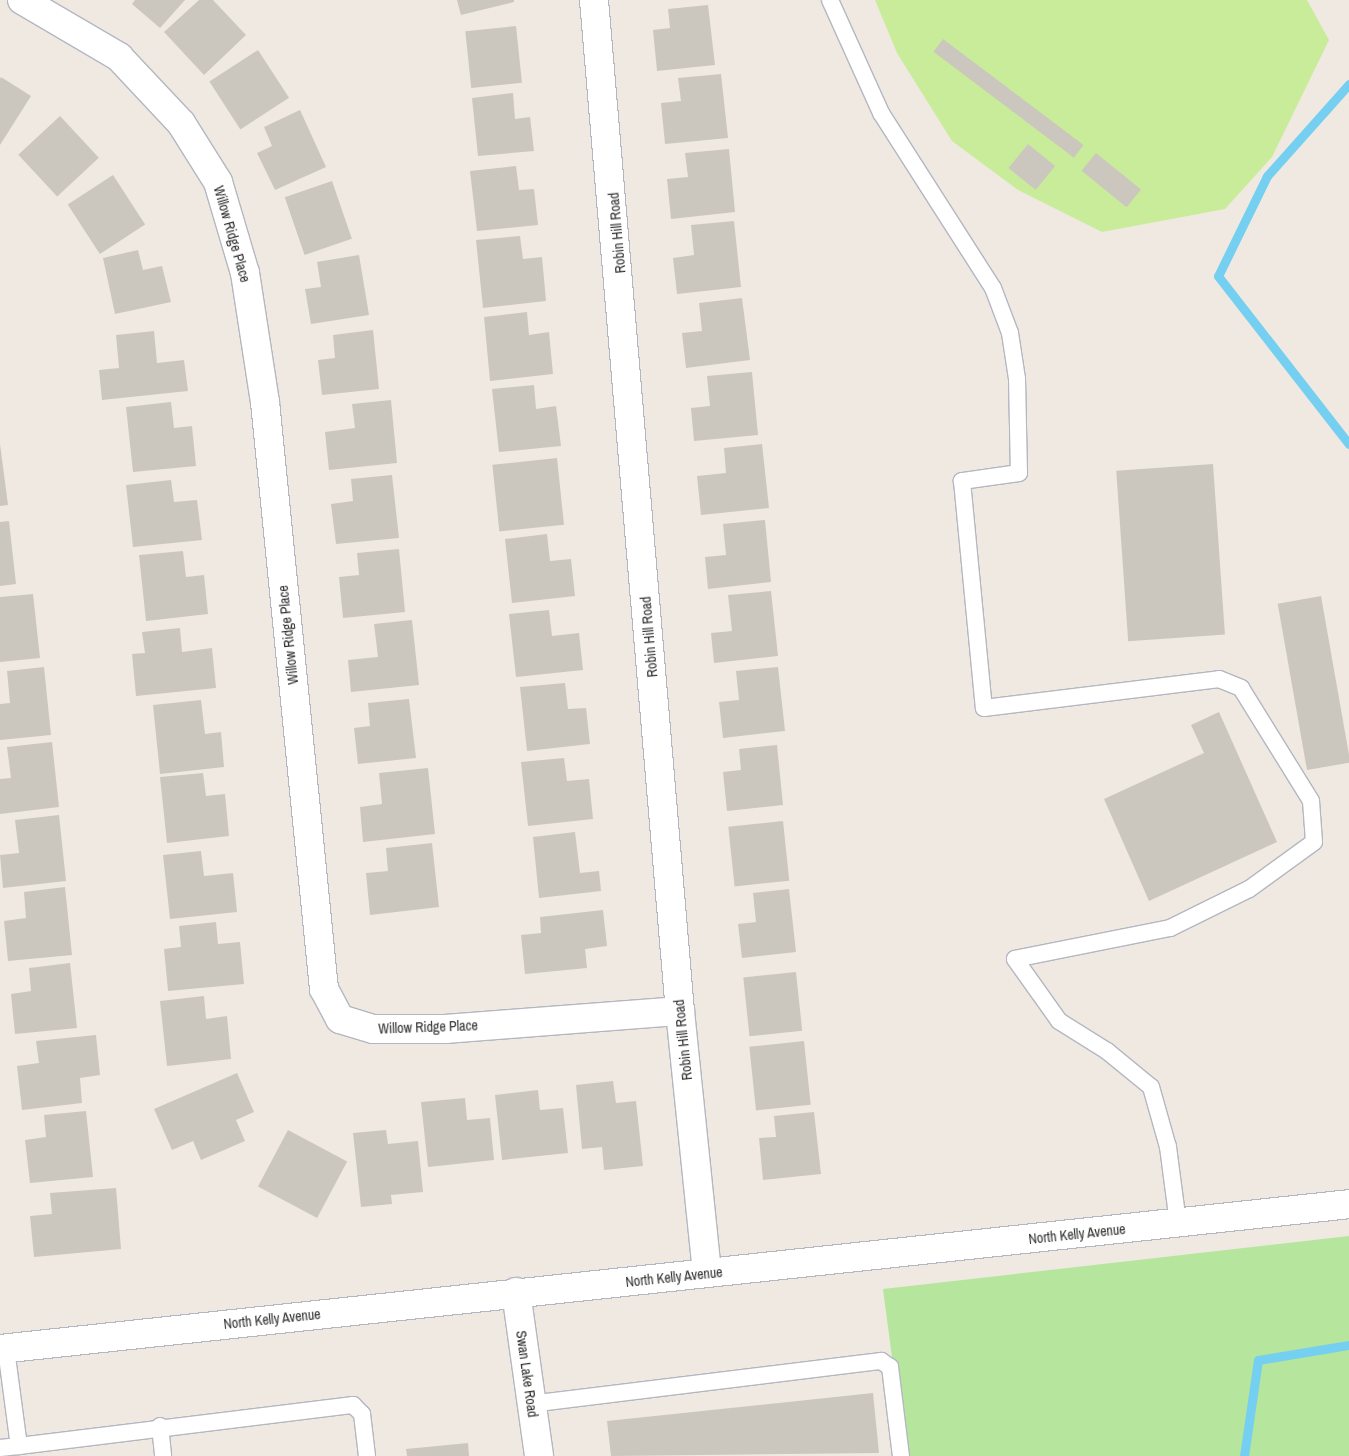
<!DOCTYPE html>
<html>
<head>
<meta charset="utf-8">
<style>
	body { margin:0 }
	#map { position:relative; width:1349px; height:1456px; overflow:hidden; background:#efe9e1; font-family:"Archivo Narrow",sans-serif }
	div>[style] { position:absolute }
	.green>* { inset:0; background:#b6e59e }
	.pitch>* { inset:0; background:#c9ec9a }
	.stream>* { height:9px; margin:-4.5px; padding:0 4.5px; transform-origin:4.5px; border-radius:4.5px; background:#75cff0 }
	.building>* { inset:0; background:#cbc7bf; transform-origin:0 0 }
	.roads { filter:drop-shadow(1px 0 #b4b7c1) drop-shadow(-1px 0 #b4b7c1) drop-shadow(0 1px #b4b7c1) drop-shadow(0 -1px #b4b7c1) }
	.lane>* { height:16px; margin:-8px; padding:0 8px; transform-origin:8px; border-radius:8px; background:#fff }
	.street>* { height:28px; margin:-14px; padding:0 14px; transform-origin:14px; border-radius:14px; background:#fff }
	.secondary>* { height:28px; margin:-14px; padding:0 14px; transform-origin:14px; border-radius:14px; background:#fff }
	span { translate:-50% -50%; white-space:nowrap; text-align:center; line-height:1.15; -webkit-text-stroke:5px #fff; paint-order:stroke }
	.street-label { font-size:14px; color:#2e2e2e }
</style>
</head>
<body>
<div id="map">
	<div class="green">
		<i style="clip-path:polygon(1349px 1236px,1349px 1456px,905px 1456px,883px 1289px)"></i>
	</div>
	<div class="pitch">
		<i style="clip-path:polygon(875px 0,1307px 0,1329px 40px,1272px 157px,1225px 209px,1102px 232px,1018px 190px,952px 141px,897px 53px)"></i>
	</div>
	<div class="stream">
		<i style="left:1349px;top:84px;width:123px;rotate:131.7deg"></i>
		<i style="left:1267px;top:176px;width:111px;rotate:116.1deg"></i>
		<i style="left:1218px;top:276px;width:213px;rotate:52.1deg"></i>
		<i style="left:1244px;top:1456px;width:97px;rotate:-81.7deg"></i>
		<i style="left:1258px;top:1360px;width:92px;rotate:-9.4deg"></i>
	</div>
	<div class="building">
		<i style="clip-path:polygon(135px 0,185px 0,160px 28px,132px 4px)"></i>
		<i style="clip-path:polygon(199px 0,213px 0,246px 35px,204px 75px,164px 32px)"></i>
		<i style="clip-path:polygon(457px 0,514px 0,514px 2px,461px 15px)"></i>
		<i style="clip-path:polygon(708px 5px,715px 65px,657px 71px,653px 30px,670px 28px,668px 9px)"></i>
		<i style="left:516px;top:26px;width:57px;height:51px;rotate:84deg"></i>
		<i style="left:943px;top:39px;width:176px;height:16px;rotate:37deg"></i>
		<i style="left:258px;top:50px;width:57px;height:58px;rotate:57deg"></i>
		<i style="clip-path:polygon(721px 74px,728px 138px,665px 144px,661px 103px,681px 101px,678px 78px)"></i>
		<i style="clip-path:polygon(1px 77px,31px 96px,0 145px,0 79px)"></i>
		<i style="clip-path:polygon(513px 93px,515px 119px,530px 117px,534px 151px,478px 156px,472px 98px)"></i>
		<i style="clip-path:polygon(300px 110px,326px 167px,275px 190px,257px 153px,272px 146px,264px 127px)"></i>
		<i style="left:60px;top:116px;width:57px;height:57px;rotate:47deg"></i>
		<i style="left:1028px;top:144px;width:35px;height:31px;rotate:39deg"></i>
		<i style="clip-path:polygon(729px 149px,735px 212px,671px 219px,667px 179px,688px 177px,685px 153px)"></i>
		<i style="left:1096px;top:153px;width:58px;height:23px;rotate:39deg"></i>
		<i style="clip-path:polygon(516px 166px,519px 190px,534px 189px,538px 225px,477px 231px,470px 171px)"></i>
		<i style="left:113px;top:175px;width:59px;height:54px;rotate:57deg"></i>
		<i style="left:332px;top:181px;width:61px;height:50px;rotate:71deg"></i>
		<i style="clip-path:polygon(734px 221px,741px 287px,677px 294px,673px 258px,694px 255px,691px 225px)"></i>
		<i style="clip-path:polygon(520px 236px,523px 259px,542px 257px,546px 301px,483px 308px,476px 240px)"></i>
		<i style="clip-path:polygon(138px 250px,143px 270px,162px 266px,171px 302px,115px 314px,103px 258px)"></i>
		<i style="clip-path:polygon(359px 255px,369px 315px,311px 324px,305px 289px,321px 287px,317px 262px)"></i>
		<i style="clip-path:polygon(742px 298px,750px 360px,686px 368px,682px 333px,702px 331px,699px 303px)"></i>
		<i style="clip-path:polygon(527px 312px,529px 335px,549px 332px,553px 374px,490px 381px,484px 317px)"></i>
		<i style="clip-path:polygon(373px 330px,379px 389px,322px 395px,318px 360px,335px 358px,333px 335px)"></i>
		<i style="clip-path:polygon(154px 331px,157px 363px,184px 360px,188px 391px,102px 400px,99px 370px,119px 368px,116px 335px)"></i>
		<i style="clip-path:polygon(752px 372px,758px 435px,694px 441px,691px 408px,710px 406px,707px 376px)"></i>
		<i style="clip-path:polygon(534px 385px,536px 409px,556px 406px,561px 446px,499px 452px,492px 389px)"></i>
		<i style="clip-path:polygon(391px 400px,397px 463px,329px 470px,325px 432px,355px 428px,352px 404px)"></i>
		<i style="clip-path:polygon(171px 402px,174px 428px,192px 426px,196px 466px,133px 472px,126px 407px)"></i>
		<i style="clip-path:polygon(0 444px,8px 505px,0 506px)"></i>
		<i style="clip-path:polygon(762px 444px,769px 508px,701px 515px,697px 476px,726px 473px,724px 448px)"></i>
		<i style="left:557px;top:458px;width:67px;height:65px;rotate:84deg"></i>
		<i style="left:1213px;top:464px;width:171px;height:97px;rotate:86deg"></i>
		<i style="clip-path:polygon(392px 475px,399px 538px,336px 544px,331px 504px,353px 501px,351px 479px)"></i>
		<i style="clip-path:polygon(171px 480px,174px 502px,197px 500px,202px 540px,133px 547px,126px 485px)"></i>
		<i style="clip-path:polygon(765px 520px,771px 582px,708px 589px,705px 557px,726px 555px,723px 524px)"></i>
		<i style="clip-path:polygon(9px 521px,16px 584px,0 586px,0 522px)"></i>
		<i style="clip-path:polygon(547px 534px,550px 561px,571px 559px,575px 596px,512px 603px,505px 539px)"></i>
		<i style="clip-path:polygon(399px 549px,405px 612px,343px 618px,339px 577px,359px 575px,357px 553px)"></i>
		<i style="clip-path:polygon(183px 551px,186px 577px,204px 575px,208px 614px,146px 621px,139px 555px)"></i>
		<i style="clip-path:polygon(771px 591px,778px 656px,714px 663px,711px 633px,732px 631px,728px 595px)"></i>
		<i style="clip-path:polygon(33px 594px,40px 658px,0 662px,0 597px)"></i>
		<i style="left:1321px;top:596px;width:169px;height:44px;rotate:80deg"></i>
		<i style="clip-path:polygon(549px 610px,552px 636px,579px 633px,583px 670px,516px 677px,509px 614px)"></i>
		<i style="clip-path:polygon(412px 620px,419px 685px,351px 692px,348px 660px,378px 657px,374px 624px)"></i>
		<i style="clip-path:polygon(180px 628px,182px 652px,212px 648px,216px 688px,136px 696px,132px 654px,145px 653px,142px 632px)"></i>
		<i style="clip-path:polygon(44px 667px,51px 735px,0 740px,0 704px,10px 703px,7px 671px)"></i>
		<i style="clip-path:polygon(778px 667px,785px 731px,723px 738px,719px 702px,739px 700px,736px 671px)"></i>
		<i style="clip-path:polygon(565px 683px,568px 709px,586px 708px,590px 744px,527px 751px,520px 687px)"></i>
		<i style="clip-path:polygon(409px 699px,416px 758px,358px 764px,354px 728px,370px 726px,368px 703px)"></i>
		<i style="clip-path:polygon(201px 700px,205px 734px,221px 732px,224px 767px,160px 774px,153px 705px)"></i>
		<i style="clip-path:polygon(1219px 712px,1277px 842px,1149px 901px,1104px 799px,1204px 753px,1191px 725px)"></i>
		<i style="clip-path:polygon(52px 742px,59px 807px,0 814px,0 779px,11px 778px,7px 747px)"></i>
		<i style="clip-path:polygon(777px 745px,783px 805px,727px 811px,723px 772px,741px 770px,739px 749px)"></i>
		<i style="clip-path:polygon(564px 758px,567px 781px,589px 779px,593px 819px,528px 826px,521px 762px)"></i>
		<i style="clip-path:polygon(428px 768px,435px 834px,363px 842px,360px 807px,382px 804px,379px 773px)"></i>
		<i style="clip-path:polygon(203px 773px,206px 796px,225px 794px,229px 836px,167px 843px,160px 777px)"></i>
		<i style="clip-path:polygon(59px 815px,66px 881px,3px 888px,0 855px,19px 853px,15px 820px)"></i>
		<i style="left:783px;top:821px;width:60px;height:55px;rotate:84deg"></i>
		<i style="clip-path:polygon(575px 832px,580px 873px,599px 871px,601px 891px,539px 898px,533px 837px)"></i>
		<i style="clip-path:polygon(432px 843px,439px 907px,370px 915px,366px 873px,388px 871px,386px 848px)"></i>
		<i style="clip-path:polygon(201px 851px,204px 876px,233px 873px,237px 912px,170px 919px,163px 855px)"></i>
		<i style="clip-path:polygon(65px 887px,72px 955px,8px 961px,4px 921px,26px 918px,24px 892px)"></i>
		<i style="clip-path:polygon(789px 889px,796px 952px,742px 958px,738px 924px,756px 922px,753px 893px)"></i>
		<i style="clip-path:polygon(603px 910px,607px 946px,585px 949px,587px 968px,525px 974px,521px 935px,541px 933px,540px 917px)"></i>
		<i style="clip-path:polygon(216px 922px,218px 944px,240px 942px,244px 984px,168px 991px,164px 949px,181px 947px,179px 926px)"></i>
		<i style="clip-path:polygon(70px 963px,77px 1028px,15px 1034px,11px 994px,31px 991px,29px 968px)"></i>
		<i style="left:796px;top:972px;width:59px;height:53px;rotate:84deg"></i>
		<i style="clip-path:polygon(204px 996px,206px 1019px,227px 1016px,231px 1059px,167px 1066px,160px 1001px)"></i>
		<i style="clip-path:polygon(96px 1035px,100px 1075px,80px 1078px,82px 1103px,22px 1110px,17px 1066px,39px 1063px,36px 1041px)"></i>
		<i style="left:804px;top:1041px;width:64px;height:55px;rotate:84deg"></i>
		<i style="clip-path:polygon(237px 1073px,254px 1112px,236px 1120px,245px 1141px,201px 1160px,193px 1141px,172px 1150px,154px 1109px)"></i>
		<i style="clip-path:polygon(613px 1081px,616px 1103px,636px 1101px,643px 1166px,604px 1170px,602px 1147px,582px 1149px,576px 1085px)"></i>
		<i style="clip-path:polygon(538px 1090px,540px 1110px,563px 1108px,568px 1153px,502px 1160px,495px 1095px)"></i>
		<i style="clip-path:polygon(465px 1098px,467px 1120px,490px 1118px,494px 1160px,428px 1167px,421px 1102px)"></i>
		<i style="clip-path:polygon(86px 1111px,93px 1177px,30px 1183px,25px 1140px,46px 1137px,44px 1115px)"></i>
		<i style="clip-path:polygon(814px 1112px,821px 1174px,763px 1180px,759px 1138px,776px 1137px,774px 1116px)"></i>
		<i style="left:288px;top:1130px;width:67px;height:64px;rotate:28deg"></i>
		<i style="clip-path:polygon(386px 1130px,388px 1144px,418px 1141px,423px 1192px,391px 1195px,392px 1204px,361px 1207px,353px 1133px)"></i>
		<i style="clip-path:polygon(116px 1188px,121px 1249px,34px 1257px,30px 1216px,52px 1214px,50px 1193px)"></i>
		<i style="clip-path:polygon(873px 1393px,879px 1453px,611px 1456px,607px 1421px)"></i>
		<i style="clip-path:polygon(468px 1443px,469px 1456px,407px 1456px,406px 1449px)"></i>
	</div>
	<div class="roads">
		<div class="lane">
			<i style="left:830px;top:0;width:124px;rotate:65.7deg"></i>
			<i style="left:881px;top:113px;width:208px;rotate:57.4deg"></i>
			<i style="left:993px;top:288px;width:48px;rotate:69.3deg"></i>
			<i style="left:1010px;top:333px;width:47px;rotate:81.3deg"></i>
			<i style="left:1017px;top:379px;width:94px;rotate:88.8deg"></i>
			<i style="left:1019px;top:473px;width:58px;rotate:172deg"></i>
			<i style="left:962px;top:481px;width:228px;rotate:84.5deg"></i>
			<i style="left:984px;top:708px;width:237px;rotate:-7deg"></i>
			<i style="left:1219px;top:679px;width:24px;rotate:22deg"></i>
			<i style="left:1241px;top:688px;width:133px;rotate:58.2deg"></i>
			<i style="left:1311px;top:801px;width:41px;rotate:85.8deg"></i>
			<i style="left:1314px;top:842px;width:80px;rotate:144.1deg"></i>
			<i style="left:1249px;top:889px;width:88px;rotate:153.7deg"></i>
			<i style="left:1170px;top:928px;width:158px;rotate:168.7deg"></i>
			<i style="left:1015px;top:959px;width:76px;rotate:54.6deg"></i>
			<i style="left:1059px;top:1021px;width:57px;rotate:32deg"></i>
			<i style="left:1107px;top:1051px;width:57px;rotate:39.3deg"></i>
			<i style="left:1151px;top:1087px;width:62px;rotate:74.2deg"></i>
			<i style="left:1168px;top:1147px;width:77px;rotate:82.5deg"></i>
			<i style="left:6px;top:1349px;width:98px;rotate:82.4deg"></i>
			<i style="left:19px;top:1446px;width:337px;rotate:-7deg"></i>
			<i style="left:353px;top:1405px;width:13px;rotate:45deg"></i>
			<i style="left:362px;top:1414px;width:42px;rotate:83.2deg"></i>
			<i style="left:530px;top:1404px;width:354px;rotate:-7deg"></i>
			<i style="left:881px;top:1361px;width:11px;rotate:34deg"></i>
			<i style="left:890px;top:1367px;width:90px;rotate:83deg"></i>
			<i style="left:160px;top:1426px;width:30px;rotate:84deg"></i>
			<i style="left:0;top:1448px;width:19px;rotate:-6deg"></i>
		</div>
		<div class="street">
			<i style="left:22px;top:0;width:113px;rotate:30.4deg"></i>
			<i style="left:119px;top:57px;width:91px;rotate:46.8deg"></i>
			<i style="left:181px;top:123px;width:70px;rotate:57.9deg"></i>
			<i style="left:218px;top:182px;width:95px;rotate:73.5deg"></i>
			<i style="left:245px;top:273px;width:131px;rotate:81.2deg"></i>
			<i style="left:265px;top:402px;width:590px;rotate:84.26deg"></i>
			<i style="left:324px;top:989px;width:34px;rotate:62deg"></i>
			<i style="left:340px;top:1019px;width:34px;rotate:17deg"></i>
			<i style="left:373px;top:1029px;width:72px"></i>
			<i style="left:445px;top:1029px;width:236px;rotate:-4.4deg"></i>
			<i style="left:594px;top:0;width:1015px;rotate:85.14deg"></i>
			<i style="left:680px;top:1011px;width:263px;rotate:84.1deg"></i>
			<i style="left:516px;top:1292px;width:166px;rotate:82deg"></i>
		</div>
		<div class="secondary">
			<i style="left:0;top:1349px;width:1357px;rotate:-6.13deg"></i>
		</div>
	</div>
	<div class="street-label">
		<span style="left:617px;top:233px;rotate:-95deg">Robin Hill Road</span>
		<span style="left:232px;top:234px;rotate:74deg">Willow Ridge Place</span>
		<span style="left:288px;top:635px;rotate:-96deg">Willow Ridge Place</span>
		<span style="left:649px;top:637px;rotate:-95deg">Robin Hill Road</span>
		<span style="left:428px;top:1027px;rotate:-2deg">Willow Ridge Place</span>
		<span style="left:683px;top:1040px;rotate:-96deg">Robin Hill Road</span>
		<span style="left:1077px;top:1234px;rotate:-6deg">North Kelly Avenue</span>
		<span style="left:674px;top:1277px;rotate:-6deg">North Kelly Avenue</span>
		<span style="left:272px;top:1319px;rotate:-6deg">North Kelly Avenue</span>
		<span style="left:527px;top:1374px;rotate:82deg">Swan Lake Road</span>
	</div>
</div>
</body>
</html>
